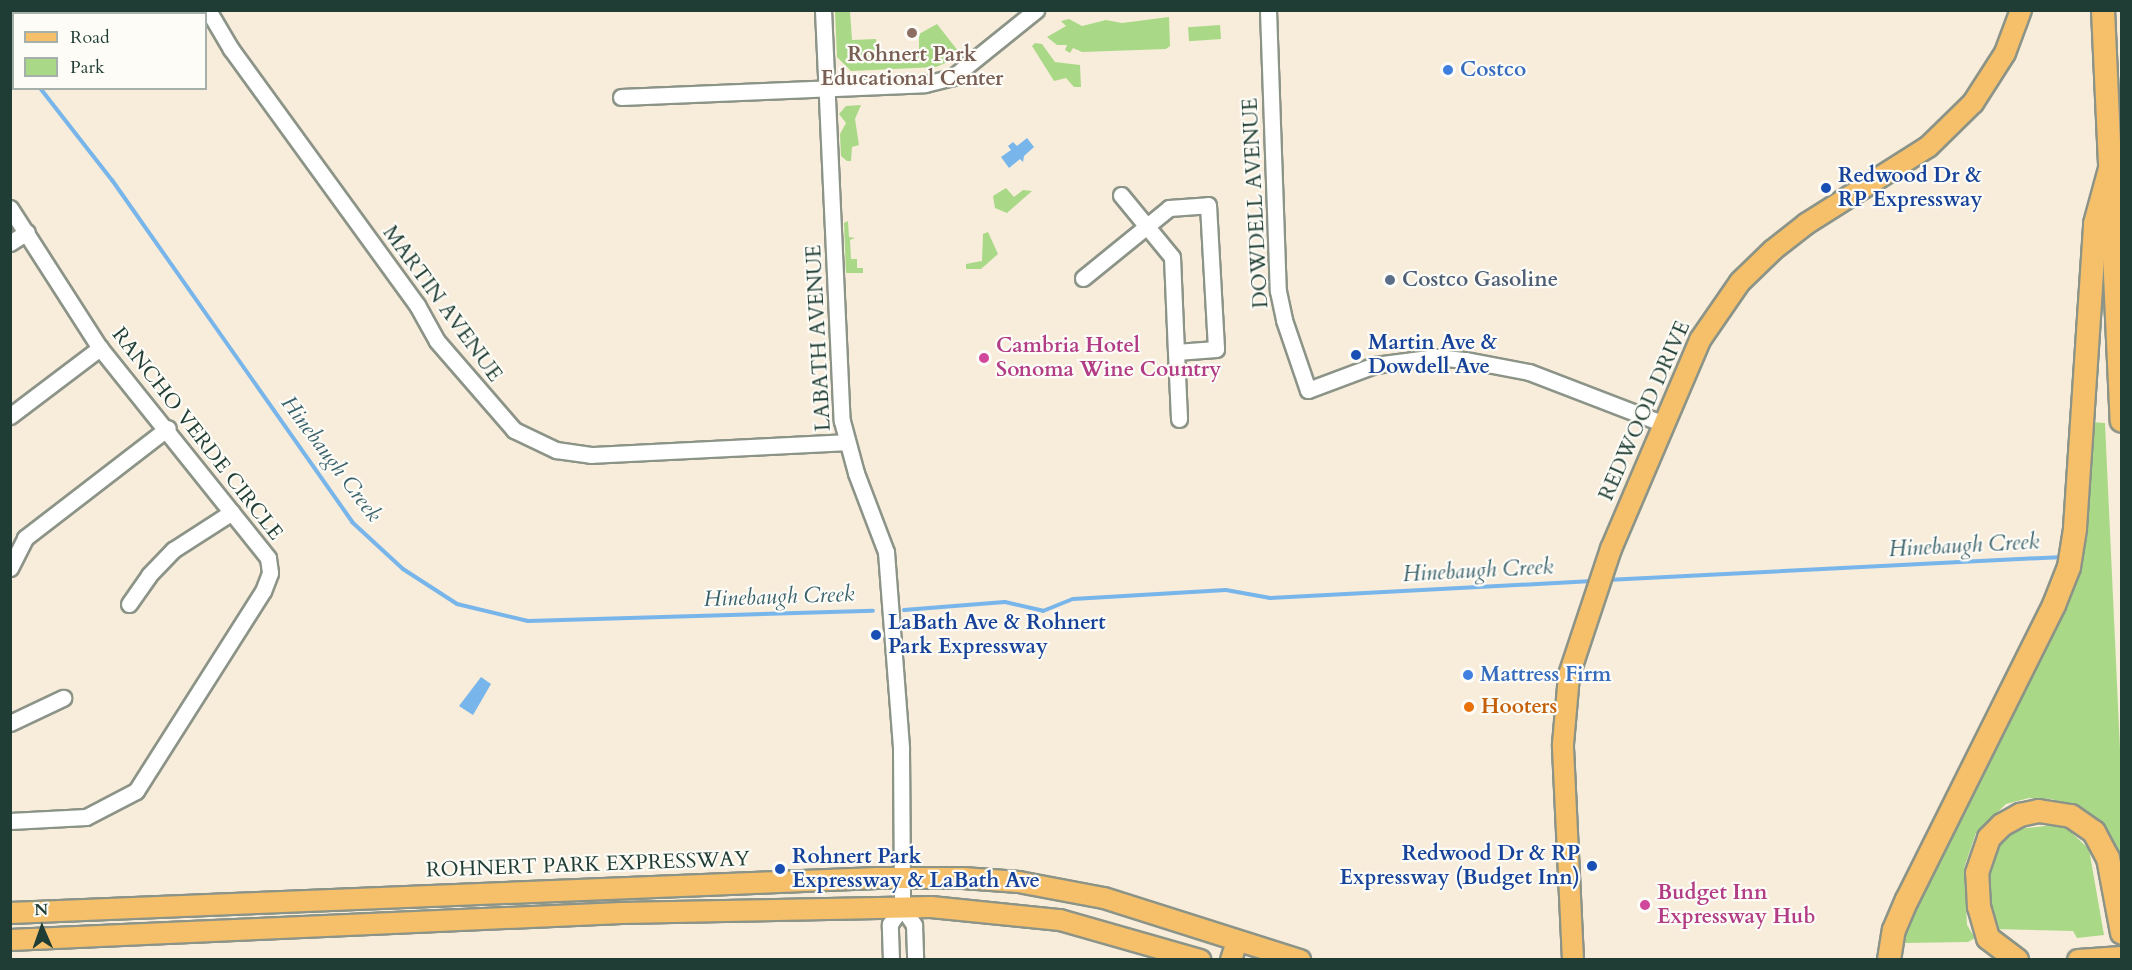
<!DOCTYPE html>
<html>
<head>
<meta charset="utf-8">
<style>
	body { margin:0 }
	#map { position:relative; width:2132px; height:970px; overflow:hidden; background:#f8ecdb; font-family:Cardo,serif }
	div>[style] { position:absolute }
	.green>* { inset:0; background:#a9d987; transform-origin:0 0 }
	.water>* { inset:0; background:#77b5ea }
	.stream>* { height:4px; margin:-2px; padding:0 2px; transform-origin:2px; border-radius:2px; background:#77b5ea }
	.roads { filter:drop-shadow(2px 0 #8c9488) drop-shadow(-2px 0 #8c9488) drop-shadow(0 2px #8c9488) drop-shadow(0 -2px #8c9488) }
	.minor>* { height:15px; margin:-7.5px; padding:0 7.5px; transform-origin:7.5px; border-radius:7.5px; background:#fff }
	.major>* { height:20px; margin:-10px; padding:0 10px; transform-origin:10px; border-radius:10px; background:#f6c06b }
	.highway>* { height:22px; margin:-11px; padding:0 11px; transform-origin:11px; border-radius:11px; background:#f6c06b }
	.dots>* { width:16px; height:16px; translate:-50% -50%; box-sizing:border-box; border:3px solid #fdfcf7; border-radius:50% }
	span { translate:-50% -50%; white-space:nowrap; text-align:center; line-height:1.15; -webkit-text-stroke:4.5px #fdfcf7; paint-order:stroke }
	.education-label { font-size:21px; color:#785e54; font-weight:700 }
	.shop-label { font-size:21px; color:#366cbe; font-weight:700 }
	.left { translate:0 -50%; text-align:left }
	.transit-label { font-size:21px; color:#164399; font-weight:700 }
	.right { translate:-100% -50%; text-align:right }
	.street-label { font-size:21px; color:#1f3d34 }
	.service-label { font-size:21px; color:#4e5e75; font-weight:700 }
	.hotel-label { font-size:21px; color:#b23c85; font-weight:700 }
	.food-label { font-size:21px; color:#c56008; font-weight:700 }
	.water-label { font-size:22px; color:#39616b; font-style:italic }
	.frame { position:absolute; inset:0; border:12px solid #1f3d34; pointer-events:none }
	.legend { position:absolute; left:12px; top:12px; width:195px; height:78px; box-sizing:border-box; background:#fdfcf7; border:2px solid #a4b0a9; margin:0; padding:8px 10px; list-style:none; font-size:18px; color:#1f3d34 }
	.legend li { display:flex; align-items:center; gap:12px; height:30px }
	.legend b { width:30px; border:2px solid #a4b0a9 }
	.north { position:absolute; left:12px; top:898px; width:60px; height:60px; -webkit-text-stroke:4px #fdfcf7; paint-order:stroke; rotate:358deg; font-size:16px; font-weight:700; line-height:24px; text-align:center; color:#1f3d34 }
	.north::after { content:''; display:block; margin:auto; width:21px; height:27px; background:#1f3d34; clip-path:polygon(50% 0,100% 100%,50% 72%,0 100%) }
</style>
</head>
<body>
<div id="map">
	<div class="green">
		<i style="clip-path:polygon(835px 11px,850px 11px,852px 40px,876px 39px,878px 55px,919px 53px,919px 34px,937px 24px,962px 56px,936px 67px,851px 71px,837px 57px)"></i>
		<i style="clip-path:polygon(1169px 17px,1170px 46px,1166px 49px,1082px 52px,1073px 48px,1070px 53px,1065px 50px,1067px 45px,1057px 45px,1047px 37px,1066px 26px,1061px 21px,1069px 19px,1082px 26px,1106px 20px,1122px 23px)"></i>
		<i style="left:1220px;top:25px;width:14px;height:32px;rotate:86deg"></i>
		<i style="clip-path:polygon(1035px 43px,1042px 44px,1055px 62px,1080px 65px,1081px 87px,1074px 87px,1066px 78px,1054px 81px,1032px 46px)"></i>
		<i style="clip-path:polygon(861px 105px,855px 119px,859px 145px,852px 147px,851px 161px,847px 161px,841px 156px,840px 134px,846px 123px,839px 114px,846px 106px)"></i>
		<i style="clip-path:polygon(1006px 188px,1014px 197px,1023px 190px,1032px 191px,1007px 213px,995px 208px,993px 196px)"></i>
		<i style="clip-path:polygon(848px 221px,849px 237px,855px 238px,850px 240px,851px 259px,857px 259px,857px 268px,863px 268px,863px 273px,846px 273px,844px 223px)"></i>
		<i style="clip-path:polygon(988px 232px,998px 254px,981px 269px,966px 269px,966px 264px,982px 261px,983px 234px)"></i>
		<i style="clip-path:polygon(2091px 422px,2105px 423px,2121px 771px,2121px 899px,2085px 813px,2052px 799px,2029px 798px,2006px 804px,1976px 833px,1964px 868px,1967px 925px,1975px 938px,1968px 942px,1904px 943px,1906px 929px,2081px 566px)"></i>
		<i style="clip-path:polygon(2062px 824px,2089px 849px,2104px 935px,2077px 938px,2073px 931px,1993px 929px,1985px 877px,1995px 843px,2018px 829px)"></i>
	</div>
	<div class="water">
		<i style="clip-path:polygon(1027px 138px,1034px 147px,1024px 156px,1023px 162px,1020px 159px,1009px 168px,1001px 157px,1011px 150px,1008px 146px,1013px 142px,1017px 146px)"></i>
		<i style="clip-path:polygon(481px 677px,491px 684px,473px 715px,459px 706px)"></i>
	</div>
	<div class="stream">
		<i style="left:10px;top:50px;width:6px;rotate:45deg"></i>
		<i style="left:40px;top:88px;width:117px;rotate:52deg"></i>
		<i style="left:112px;top:180px;width:418px;rotate:54.9deg"></i>
		<i style="left:352px;top:522px;width:69px;rotate:42.7deg"></i>
		<i style="left:403px;top:569px;width:64px;rotate:32.9deg"></i>
		<i style="left:457px;top:604px;width:73px;rotate:13.5deg"></i>
		<i style="left:528px;top:621px;width:345px;rotate:-1.7deg"></i>
		<i style="left:1607px;top:580px;width:452px;rotate:-2.9deg"></i>
		<i style="left:904px;top:610px;width:101px;rotate:-4.5deg"></i>
		<i style="left:1005px;top:602px;width:39px;rotate:13deg"></i>
		<i style="left:1043px;top:611px;width:32px;rotate:-22deg"></i>
		<i style="left:1073px;top:599px;width:153px;rotate:-3.4deg"></i>
		<i style="left:1226px;top:590px;width:45px;rotate:10.3deg"></i>
		<i style="left:1270px;top:598px;width:323px;rotate:-3deg"></i>
	</div>
	<div class="roads">
		<div class="minor">
			<i style="left:208px;top:10px;width:45px;rotate:59.5deg"></i>
			<i style="left:231px;top:49px;width:316px;rotate:54deg"></i>
			<i style="left:417px;top:305px;width:41px;rotate:60.9deg"></i>
			<i style="left:437px;top:341px;width:118px;rotate:49.1deg"></i>
			<i style="left:514px;top:430px;width:47px;rotate:25.5deg"></i>
			<i style="left:556px;top:450px;width:35px;rotate:8deg"></i>
			<i style="left:591px;top:455px;width:256px;rotate:-2.9deg"></i>
			<i style="left:823px;top:10px;width:411px;rotate:87.4deg"></i>
			<i style="left:842px;top:421px;width:54px;rotate:74.9deg"></i>
			<i style="left:856px;top:473px;width:85px;rotate:69.2deg"></i>
			<i style="left:886px;top:552px;width:198px;rotate:85.6deg"></i>
			<i style="left:901px;top:749px;width:158px;rotate:89.6deg"></i>
			<i style="left:902px;top:907px;width:22px;rotate:56deg"></i>
			<i style="left:914px;top:925px;width:35px;rotate:88deg"></i>
			<i style="left:1268px;top:10px;width:281px;rotate:88deg"></i>
			<i style="left:1278px;top:291px;width:30px;rotate:78deg"></i>
			<i style="left:1284px;top:320px;width:74px;rotate:71.1deg"></i>
			<i style="left:1308px;top:390px;width:72px;rotate:-20.5deg"></i>
			<i style="left:1375px;top:365px;width:62px;rotate:-7.5deg"></i>
			<i style="left:1436px;top:357px;width:30px;rotate:6deg"></i>
			<i style="left:1466px;top:360px;width:64px;rotate:10.8deg"></i>
			<i style="left:1529px;top:372px;width:142px;rotate:21deg"></i>
			<i style="left:621px;top:97px;width:304px;rotate:-2.4deg"></i>
			<i style="left:925px;top:84px;width:29px;rotate:-14deg"></i>
			<i style="left:953px;top:77px;width:107px;rotate:-38.9deg"></i>
			<i style="left:1121px;top:195px;width:80px;rotate:50.6deg"></i>
			<i style="left:1172px;top:257px;width:95px;rotate:87.6deg"></i>
			<i style="left:10px;top:208px;width:166px;rotate:57.3deg"></i>
			<i style="left:100px;top:348px;width:269px;rotate:51.3deg"></i>
			<i style="left:268px;top:558px;width:15px;rotate:82deg"></i>
			<i style="left:270px;top:573px;width:19px;rotate:111deg"></i>
			<i style="left:263px;top:591px;width:237px;rotate:122.4deg"></i>
			<i style="left:136px;top:791px;width:56px;rotate:152.5deg"></i>
			<i style="left:86px;top:817px;width:76px;rotate:177deg"></i>
			<i style="left:10px;top:243px;width:20px;rotate:-33deg"></i>
			<i style="left:1083px;top:278px;width:111px;rotate:-39.1deg"></i>
			<i style="left:1169px;top:208px;width:39px;rotate:-4deg"></i>
			<i style="left:1208px;top:205px;width:144px;rotate:86.8deg"></i>
			<i style="left:1216px;top:349px;width:40px;rotate:175.7deg"></i>
			<i style="left:1176px;top:352px;width:67px;rotate:87.4deg"></i>
			<i style="left:10px;top:416px;width:113px;rotate:-37.1deg"></i>
			<i style="left:10px;top:568px;width:34px;rotate:-63deg"></i>
			<i style="left:25px;top:538px;width:180px;rotate:-37.6deg"></i>
			<i style="left:129px;top:604px;width:35px;rotate:-55deg"></i>
			<i style="left:149px;top:575px;width:35px;rotate:-46deg"></i>
			<i style="left:173px;top:550px;width:70px;rotate:-32.8deg"></i>
			<i style="left:10px;top:723px;width:59px;rotate:-25.3deg"></i>
			<i style="left:891px;top:960px;width:36px;rotate:-92deg"></i>
			<i style="left:890px;top:924px;width:21px;rotate:-55deg"></i>
		</div>
		<div class="major">
			<i style="left:10px;top:913px;width:868px;rotate:-2.31deg"></i>
			<i style="left:877px;top:878px;width:86px"></i>
			<i style="left:963px;top:878px;width:56px;rotate:4.1deg"></i>
			<i style="left:1019px;top:882px;width:86px;rotate:10.7deg"></i>
			<i style="left:1104px;top:898px;width:206px;rotate:17.6deg"></i>
			<i style="left:10px;top:940px;width:612px;rotate:-2.53deg"></i>
			<i style="left:621px;top:913px;width:310px;rotate:-1.1deg"></i>
			<i style="left:931px;top:907px;width:130px;rotate:5.8deg"></i>
			<i style="left:1060px;top:920px;width:146px;rotate:15.9deg"></i>
			<i style="left:1231px;top:960px;width:20px;rotate:-72deg"></i>
			<i style="left:1573px;top:960px;width:216px;rotate:-92.7deg"></i>
			<i style="left:1563px;top:744px;width:69px;rotate:-85deg"></i>
			<i style="left:1569px;top:675px;width:133px;rotate:-71.6deg"></i>
			<i style="left:1611px;top:549px;width:227px;rotate:-66.9deg"></i>
			<i style="left:1700px;top:340px;width:70px;rotate:-55.4deg"></i>
			<i style="left:1740px;top:282px;width:46px;rotate:-44.1deg"></i>
			<i style="left:1773px;top:250px;width:42px;rotate:-38.2deg"></i>
			<i style="left:1806px;top:224px;width:144px;rotate:-32.3deg"></i>
			<i style="left:1928px;top:147px;width:63px;rotate:-44.4deg"></i>
			<i style="left:1973px;top:103px;width:59px;rotate:-57.4deg"></i>
			<i style="left:2005px;top:53px;width:46px;rotate:-69.6deg"></i>
			<i style="left:2078px;top:960px;width:44px;rotate:-3.9deg"></i>
		</div>
		<div class="highway">
			<i style="left:2103px;top:10px;width:411px;rotate:87.4deg"></i>
			<i style="left:1889px;top:960px;width:30px;rotate:-81deg"></i>
			<i style="left:1894px;top:930px;width:33px;rotate:-67deg"></i>
			<i style="left:1907px;top:900px;width:330px;rotate:-63.5deg"></i>
			<i style="left:2054px;top:605px;width:41px;rotate:-68.5deg"></i>
			<i style="left:2069px;top:567px;width:39px;rotate:-81deg"></i>
			<i style="left:2075px;top:528px;width:305px;rotate:-86.2deg"></i>
			<i style="left:2095px;top:224px;width:61px;rotate:-74.8deg"></i>
			<i style="left:2017px;top:960px;width:36px;rotate:-143deg"></i>
			<i style="left:1988px;top:938px;width:32px;rotate:-106deg"></i>
			<i style="left:1979px;top:907px;width:34px;rotate:-93deg"></i>
			<i style="left:1977px;top:873px;width:37px;rotate:-71deg"></i>
			<i style="left:1989px;top:838px;width:18px;rotate:-45deg"></i>
			<i style="left:2002px;top:825px;width:21px;rotate:-29deg"></i>
			<i style="left:2020px;top:815px;width:19px;rotate:-12deg"></i>
			<i style="left:2039px;top:811px;width:32px;rotate:9deg"></i>
			<i style="left:2071px;top:816px;width:28px;rotate:35deg"></i>
			<i style="left:2094px;top:832px;width:30px;rotate:62deg"></i>
			<i style="left:2108px;top:858px;width:76px;rotate:79.4deg"></i>
		</div>
	</div>
	<div class="dots">
		<i style="left:912px;top:33px;background:#8d6e63"></i>
		<i style="left:1448px;top:70px;background:#3f7fe0"></i>
		<i style="left:1826px;top:188px;background:#1a4fb4"></i>
		<i style="left:1390px;top:280px;background:#5c6f8a"></i>
		<i style="left:1356px;top:355px;background:#1a4fb4"></i>
		<i style="left:984px;top:358px;background:#d1479c"></i>
		<i style="left:876px;top:635px;background:#1a4fb4"></i>
		<i style="left:1468px;top:675px;background:#3f7fe0"></i>
		<i style="left:1469px;top:707px;background:#e8710a"></i>
		<i style="left:1592px;top:866px;background:#1a4fb4"></i>
		<i style="left:780px;top:869px;background:#1a4fb4"></i>
		<i style="left:1645px;top:905px;background:#d1479c"></i>
	</div>
	<div class="education-label">
		<span style="left:912px;top:67px">Rohnert Park<br>Educational Center</span>
	</div>
	<div class="shop-label">
		<span class="left" style="left:1460px;top:70px">Costco</span>
		<span class="left" style="left:1480px;top:675px">Mattress Firm</span>
	</div>
	<div class="transit-label">
		<span class="left" style="left:1838px;top:188px">Redwood Dr &amp;<br>RP Expressway</span>
		<span class="left" style="left:1368px;top:355px">Martin Ave &amp;<br>Dowdell Ave</span>
		<span class="left" style="left:888px;top:635px">LaBath Ave &amp; Rohnert<br>Park Expressway</span>
		<span class="right" style="left:1580px;top:866px">Redwood Dr &amp; RP<br>Expressway (Budget Inn)</span>
		<span class="left" style="left:792px;top:869px">Rohnert Park<br>Expressway &amp; LaBath Ave</span>
	</div>
	<div class="street-label">
		<span style="left:1256px;top:203px;rotate:-93deg">DOWDELL AVENUE</span>
		<span style="left:442px;top:304px;rotate:54deg">MARTIN AVENUE</span>
		<span style="left:819px;top:338px;rotate:-93deg">LABATH AVENUE</span>
		<span style="left:1645px;top:411px;rotate:-66deg">REDWOOD DRIVE</span>
		<span style="left:197px;top:434px;rotate:52deg">RANCHO VERDE CIRCLE</span>
		<span style="left:588px;top:865px;rotate:-2deg">ROHNERT PARK EXPRESSWAY</span>
	</div>
	<div class="service-label">
		<span class="left" style="left:1402px;top:280px">Costco Gasoline</span>
	</div>
	<div class="hotel-label">
		<span class="left" style="left:996px;top:358px">Cambria Hotel<br>Sonoma Wine Country</span>
		<span class="left" style="left:1657px;top:905px">Budget Inn<br>Expressway Hub</span>
	</div>
	<div class="food-label">
		<span class="left" style="left:1481px;top:707px">Hooters</span>
	</div>
	<div class="water-label">
		<span style="left:331px;top:459px;rotate:53deg">Hinebaugh Creek</span>
		<span style="left:1964px;top:546px;rotate:-3deg">Hinebaugh Creek</span>
		<span style="left:1478px;top:571px;rotate:-3deg">Hinebaugh Creek</span>
		<span style="left:779px;top:597px;rotate:-2deg">Hinebaugh Creek</span>
	</div>
	<div class="frame"></div>
	<ul class="legend">
	<li><b style="height:8px;background:#f6c06b"></b>Road</li>
	<li><b style="height:16px;background:#a9d987"></b>Park</li>
	</ul>
	<div class="north">N</div>
</div>
</body>
</html>
